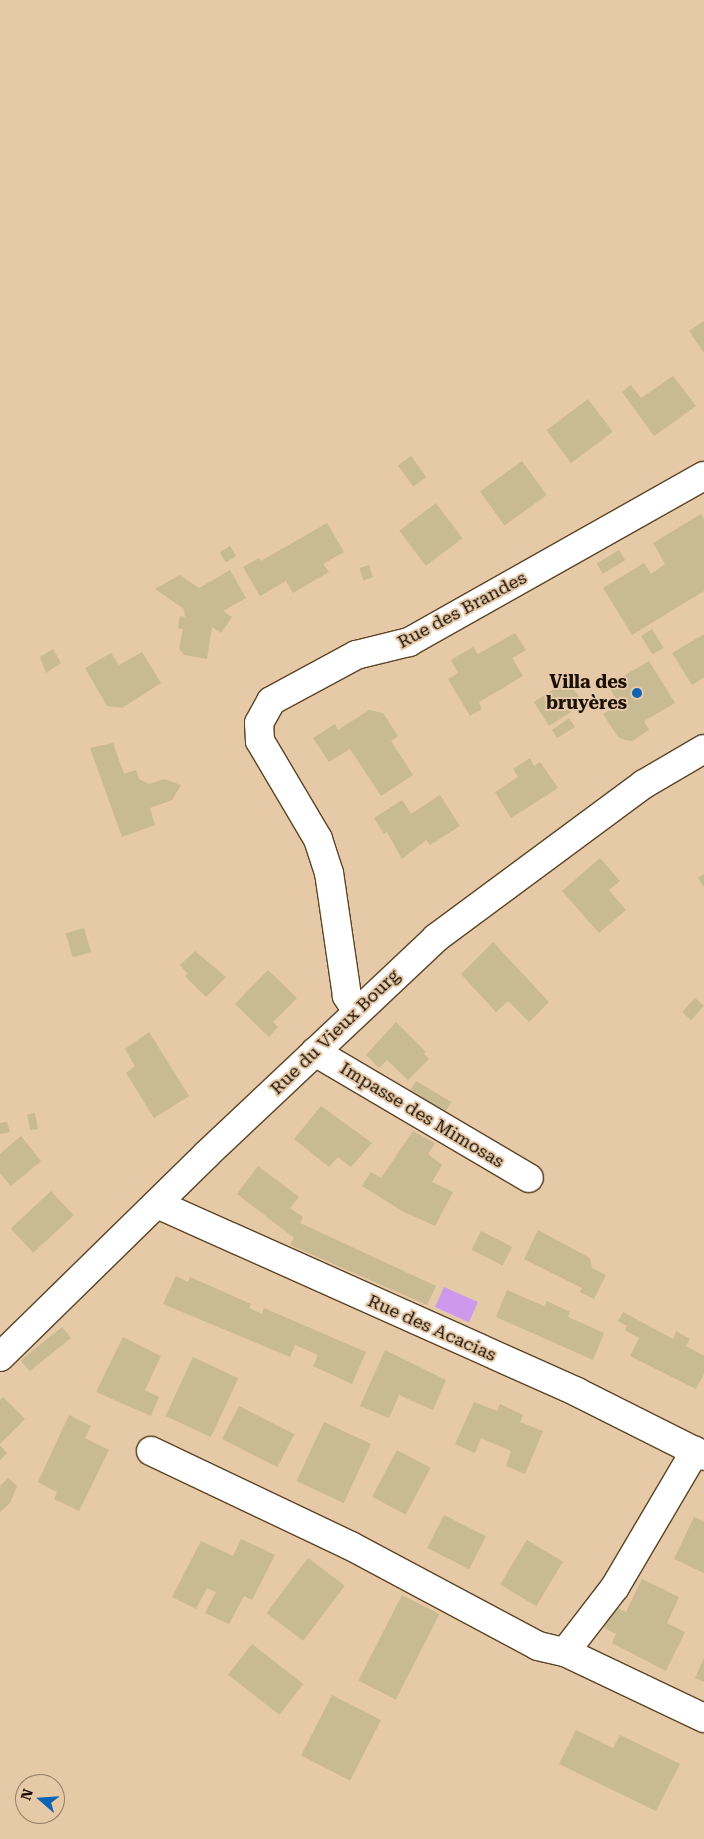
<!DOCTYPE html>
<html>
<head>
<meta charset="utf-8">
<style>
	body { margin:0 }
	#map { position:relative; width:704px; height:1839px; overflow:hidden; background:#e6c9a7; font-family:"Roboto Serif",serif }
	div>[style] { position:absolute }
	.water>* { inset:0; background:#cc99ec; transform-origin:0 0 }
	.building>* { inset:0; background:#c8ba93; transform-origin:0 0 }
	.roads { filter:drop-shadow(1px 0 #5c4425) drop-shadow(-1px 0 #5c4425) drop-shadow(0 1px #5c4425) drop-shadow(0 -1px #5c4425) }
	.minor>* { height:28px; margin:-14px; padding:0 14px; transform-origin:14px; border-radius:14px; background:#fff }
	.dots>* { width:14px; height:14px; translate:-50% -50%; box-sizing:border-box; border:2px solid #e6c9a7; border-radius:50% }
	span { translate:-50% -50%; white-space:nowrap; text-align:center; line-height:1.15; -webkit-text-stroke:4px #e6c9a7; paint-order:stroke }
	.street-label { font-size:18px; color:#1a1005 }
	.poi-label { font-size:18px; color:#1a1005; font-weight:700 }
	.right { translate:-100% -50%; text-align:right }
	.north { position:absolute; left:15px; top:1774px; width:50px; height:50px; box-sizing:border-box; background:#e6c9a7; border:1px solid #947f66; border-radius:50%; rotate:289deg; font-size:14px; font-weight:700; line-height:20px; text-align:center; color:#1a1005 }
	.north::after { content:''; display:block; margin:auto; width:18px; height:22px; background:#0c65b3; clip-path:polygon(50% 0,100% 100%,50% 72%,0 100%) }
</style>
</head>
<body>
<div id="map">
	<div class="water">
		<i style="left:444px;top:1287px;width:37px;height:22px;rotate:24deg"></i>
	</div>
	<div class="building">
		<i style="clip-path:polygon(704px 321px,704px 353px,689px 331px)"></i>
		<i style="clip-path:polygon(673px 376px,696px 406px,654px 436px,622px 392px,631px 385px,641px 398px)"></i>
		<i style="left:588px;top:399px;width:41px;height:52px;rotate:53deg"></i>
		<i style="left:411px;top:456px;width:26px;height:16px;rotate:54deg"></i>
		<i style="left:522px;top:461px;width:42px;height:52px;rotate:54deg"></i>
		<i style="left:436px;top:503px;width:44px;height:46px;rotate:53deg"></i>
		<i style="clip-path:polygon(701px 514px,704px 519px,704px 591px,632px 635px,603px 588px,644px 563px,651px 574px,665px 564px,653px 543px)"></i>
		<i style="clip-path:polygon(327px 523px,344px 552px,323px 564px,329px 572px,293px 593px,286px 581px,260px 596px,243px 567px,259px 558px,261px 561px)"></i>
		<i style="left:230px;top:546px;width:12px;height:12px;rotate:59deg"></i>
		<i style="left:619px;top:550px;width:12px;height:26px;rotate:59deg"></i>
		<i style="left:369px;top:565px;width:13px;height:10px;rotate:72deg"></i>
		<i style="clip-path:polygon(230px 570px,246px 598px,223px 611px,232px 617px,221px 633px,212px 627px,207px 659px,184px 655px,179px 648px,183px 629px,178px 628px,180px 616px,185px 617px,184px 609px,155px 589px,180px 575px,199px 588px)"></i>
		<i style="left:652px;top:629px;width:22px;height:13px;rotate:58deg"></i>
		<i style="clip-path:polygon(515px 633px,526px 650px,512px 658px,523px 676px,479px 702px,482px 709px,470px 716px,448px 679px,458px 673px,451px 660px,473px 647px,478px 654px)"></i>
		<i style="clip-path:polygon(704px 634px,704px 677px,692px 685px,672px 653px)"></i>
		<i style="clip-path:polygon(53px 649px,61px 663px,46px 673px,40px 657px)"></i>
		<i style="clip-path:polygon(142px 652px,161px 683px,122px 708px,107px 706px,85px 668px,111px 653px,119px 665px)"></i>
		<i style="clip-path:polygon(649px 661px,675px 703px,644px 721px,649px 730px,632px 741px,625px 740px,618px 737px,603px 714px,619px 704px,608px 685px)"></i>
		<i style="clip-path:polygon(568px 680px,579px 697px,566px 704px,571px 712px,549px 726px,534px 702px)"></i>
		<i style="clip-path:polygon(369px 710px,383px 713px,398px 736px,391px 741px,413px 775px,381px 796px,350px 749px,329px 762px,313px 738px,335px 724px,338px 730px)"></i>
		<i style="clip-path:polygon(569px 718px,575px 727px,557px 738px,552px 730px)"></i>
		<i style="clip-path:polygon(113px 743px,124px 774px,136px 770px,139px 779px,149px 784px,164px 779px,181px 785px,172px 800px,150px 808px,155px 825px,122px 837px,90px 748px)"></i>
		<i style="clip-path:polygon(530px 758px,534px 766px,540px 762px,558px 788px,511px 818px,495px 792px,518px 777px,513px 769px)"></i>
		<i style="clip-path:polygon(440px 795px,460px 826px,430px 845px,426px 840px,402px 859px,387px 832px,384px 834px,374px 818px,402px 800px,411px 814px)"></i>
		<i style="clip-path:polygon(600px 858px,620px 881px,609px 890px,626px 910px,599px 933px,562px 891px)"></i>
		<i style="clip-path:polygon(704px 874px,704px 887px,698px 878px)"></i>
		<i style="left:84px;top:928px;width:25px;height:19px;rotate:74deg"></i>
		<i style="clip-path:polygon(493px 942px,549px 1002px,529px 1022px,508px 1001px,496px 1012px,461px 974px)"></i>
		<i style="clip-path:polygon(195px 951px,226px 977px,206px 997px,185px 976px,188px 974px,180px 965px)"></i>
		<i style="clip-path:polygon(268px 970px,297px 998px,273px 1022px,278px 1027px,269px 1037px,235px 1004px)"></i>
		<i style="left:695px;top:998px;width:12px;height:19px;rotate:42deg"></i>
		<i style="clip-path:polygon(396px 1022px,426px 1052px,424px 1054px,429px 1059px,408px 1080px,387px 1060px,379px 1068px,366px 1055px)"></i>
		<i style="clip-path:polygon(149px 1032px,189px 1096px,154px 1118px,126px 1073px,135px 1066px,125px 1049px)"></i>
		<i style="left:416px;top:1081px;width:41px;height:15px;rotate:31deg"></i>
		<i style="clip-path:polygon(321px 1106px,372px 1143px,351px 1167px,338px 1157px,329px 1167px,294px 1139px)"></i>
		<i style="left:35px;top:1113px;width:16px;height:8px;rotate:79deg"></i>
		<i style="clip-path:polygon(7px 1122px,10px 1132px,0 1134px,0 1123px)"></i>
		<i style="clip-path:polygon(413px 1131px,435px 1143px,428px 1154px,442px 1165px,432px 1182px,453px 1192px,435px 1226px,402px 1211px,362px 1186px,371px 1172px,381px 1178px)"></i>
		<i style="clip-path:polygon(21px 1136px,41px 1161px,11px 1186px,0 1173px,0 1154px)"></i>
		<i style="clip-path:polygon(258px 1166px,299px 1197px,290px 1208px,303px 1217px,300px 1223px,436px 1286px,427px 1305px,290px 1245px,294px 1238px,237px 1194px)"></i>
		<i style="left:51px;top:1191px;width:33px;height:55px;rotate:47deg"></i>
		<i style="clip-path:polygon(538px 1230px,590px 1258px,592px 1268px,606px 1275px,594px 1299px,580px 1292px,582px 1288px,524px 1259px)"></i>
		<i style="left:481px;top:1231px;width:35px;height:21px;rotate:27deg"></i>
		<i style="clip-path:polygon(176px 1276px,188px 1282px,190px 1277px,251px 1304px,249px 1308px,262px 1314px,264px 1308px,366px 1352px,352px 1384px,313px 1366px,318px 1355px,295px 1345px,290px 1357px,163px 1304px)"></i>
		<i style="clip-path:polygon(507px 1290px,544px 1306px,547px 1301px,570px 1312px,568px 1317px,604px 1333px,593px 1360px,496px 1317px)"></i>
		<i style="clip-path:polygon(623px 1312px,673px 1339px,676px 1331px,690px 1339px,686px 1346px,704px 1356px,704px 1374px,696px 1389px,630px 1356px,639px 1338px,625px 1330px,627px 1326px,618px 1321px)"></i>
		<i style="left:62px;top:1327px;width:14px;height:53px;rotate:51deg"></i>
		<i style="clip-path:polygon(123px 1337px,161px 1356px,145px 1390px,159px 1397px,151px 1416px,96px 1392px)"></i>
		<i style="clip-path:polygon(385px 1350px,446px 1380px,433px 1410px,399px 1395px,389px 1418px,360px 1406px)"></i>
		<i style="left:193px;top:1357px;width:50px;height:65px;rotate:25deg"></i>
		<i style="clip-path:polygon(3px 1397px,25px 1419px,0 1444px,0 1400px)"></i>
		<i style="clip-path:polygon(474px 1402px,497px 1411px,500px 1404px,523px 1415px,520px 1422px,543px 1431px,525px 1474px,506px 1466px,511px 1451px,481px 1438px,475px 1453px,455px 1444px)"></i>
		<i style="left:239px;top:1406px;width:62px;height:37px;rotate:27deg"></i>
		<i style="clip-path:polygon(69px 1415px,91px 1426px,85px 1438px,109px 1450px,79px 1511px,54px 1499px,57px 1492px,38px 1482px)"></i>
		<i style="left:324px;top:1422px;width:52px;height:65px;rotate:25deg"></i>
		<i style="clip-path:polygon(0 1445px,7px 1453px,0 1460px)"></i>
		<i style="left:397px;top:1450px;width:38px;height:53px;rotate:28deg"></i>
		<i style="clip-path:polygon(8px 1478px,17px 1486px,10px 1503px,0 1512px,0 1486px)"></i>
		<i style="left:444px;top:1515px;width:47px;height:37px;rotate:27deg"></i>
		<i style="clip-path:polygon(694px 1517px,704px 1521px,704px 1573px,674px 1559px)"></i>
		<i style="clip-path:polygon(241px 1539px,275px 1555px,252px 1600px,244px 1596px,229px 1624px,205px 1613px,216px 1592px,207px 1588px,196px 1609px,172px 1597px,201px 1541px,233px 1556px)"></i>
		<i style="left:527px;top:1540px;width:42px;height:52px;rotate:31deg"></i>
		<i style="left:308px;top:1558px;width:46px;height:69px;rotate:37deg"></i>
		<i style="clip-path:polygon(642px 1579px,679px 1597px,667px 1623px,685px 1632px,666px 1671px,612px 1643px,616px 1634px,604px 1628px,614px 1606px,626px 1612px)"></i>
		<i style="left:402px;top:1595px;width:42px;height:96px;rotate:27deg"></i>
		<i style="left:252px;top:1644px;width:65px;height:39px;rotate:38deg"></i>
		<i style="clip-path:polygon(704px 1658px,704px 1682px,695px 1678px)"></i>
		<i style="left:332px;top:1695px;width:55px;height:68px;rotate:27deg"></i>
		<i style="clip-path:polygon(576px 1730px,613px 1748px,620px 1735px,680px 1764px,656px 1811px,559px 1764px)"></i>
	</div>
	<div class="roads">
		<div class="minor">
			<i style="left:356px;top:1010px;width:17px;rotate:-123deg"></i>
			<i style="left:347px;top:996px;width:124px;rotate:-98.3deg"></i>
			<i style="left:329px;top:873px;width:36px;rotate:-108deg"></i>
			<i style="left:318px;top:839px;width:114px;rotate:-120.6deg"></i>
			<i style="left:260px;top:741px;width:18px;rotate:-93deg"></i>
			<i style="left:259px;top:723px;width:25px;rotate:-61deg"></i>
			<i style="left:271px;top:701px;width:97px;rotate:-28.4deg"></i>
			<i style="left:356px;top:655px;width:55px;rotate:-13.8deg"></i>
			<i style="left:409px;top:642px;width:338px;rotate:-29.4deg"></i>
			<i style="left:315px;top:1052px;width:248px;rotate:30.5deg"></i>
			<i style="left:157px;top:1204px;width:460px;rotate:24.1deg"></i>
			<i style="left:577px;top:1392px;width:142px;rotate:26.7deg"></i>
			<i style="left:0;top:1357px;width:290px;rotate:-44.4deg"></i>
			<i style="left:207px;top:1154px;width:315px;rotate:-43.3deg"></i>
			<i style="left:436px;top:938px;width:259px;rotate:-36.5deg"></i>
			<i style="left:644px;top:784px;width:69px;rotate:-30.3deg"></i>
			<i style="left:151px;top:1451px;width:221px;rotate:25.4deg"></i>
			<i style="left:351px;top:1546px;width:212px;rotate:28.1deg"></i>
			<i style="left:538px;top:1646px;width:28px;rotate:13deg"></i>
			<i style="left:565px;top:1652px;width:82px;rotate:-52.4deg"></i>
			<i style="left:615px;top:1587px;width:158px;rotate:-59.5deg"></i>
			<i style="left:565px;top:1652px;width:154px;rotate:25.4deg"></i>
		</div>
	</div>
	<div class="dots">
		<i style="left:637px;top:693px;background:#0c65b3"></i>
	</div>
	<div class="street-label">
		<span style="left:462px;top:610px;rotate:-28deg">Rue des Brandes</span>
		<span style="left:335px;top:1032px;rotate:-44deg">Rue du Vieux Bourg</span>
		<span style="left:422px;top:1115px;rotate:31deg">Impasse des Mimosas</span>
		<span style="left:432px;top:1328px;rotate:24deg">Rue des Acacias</span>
	</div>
	<div class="poi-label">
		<span class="right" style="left:627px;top:693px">Villa des<br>bruyères</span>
	</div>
	<div class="north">N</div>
</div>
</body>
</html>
